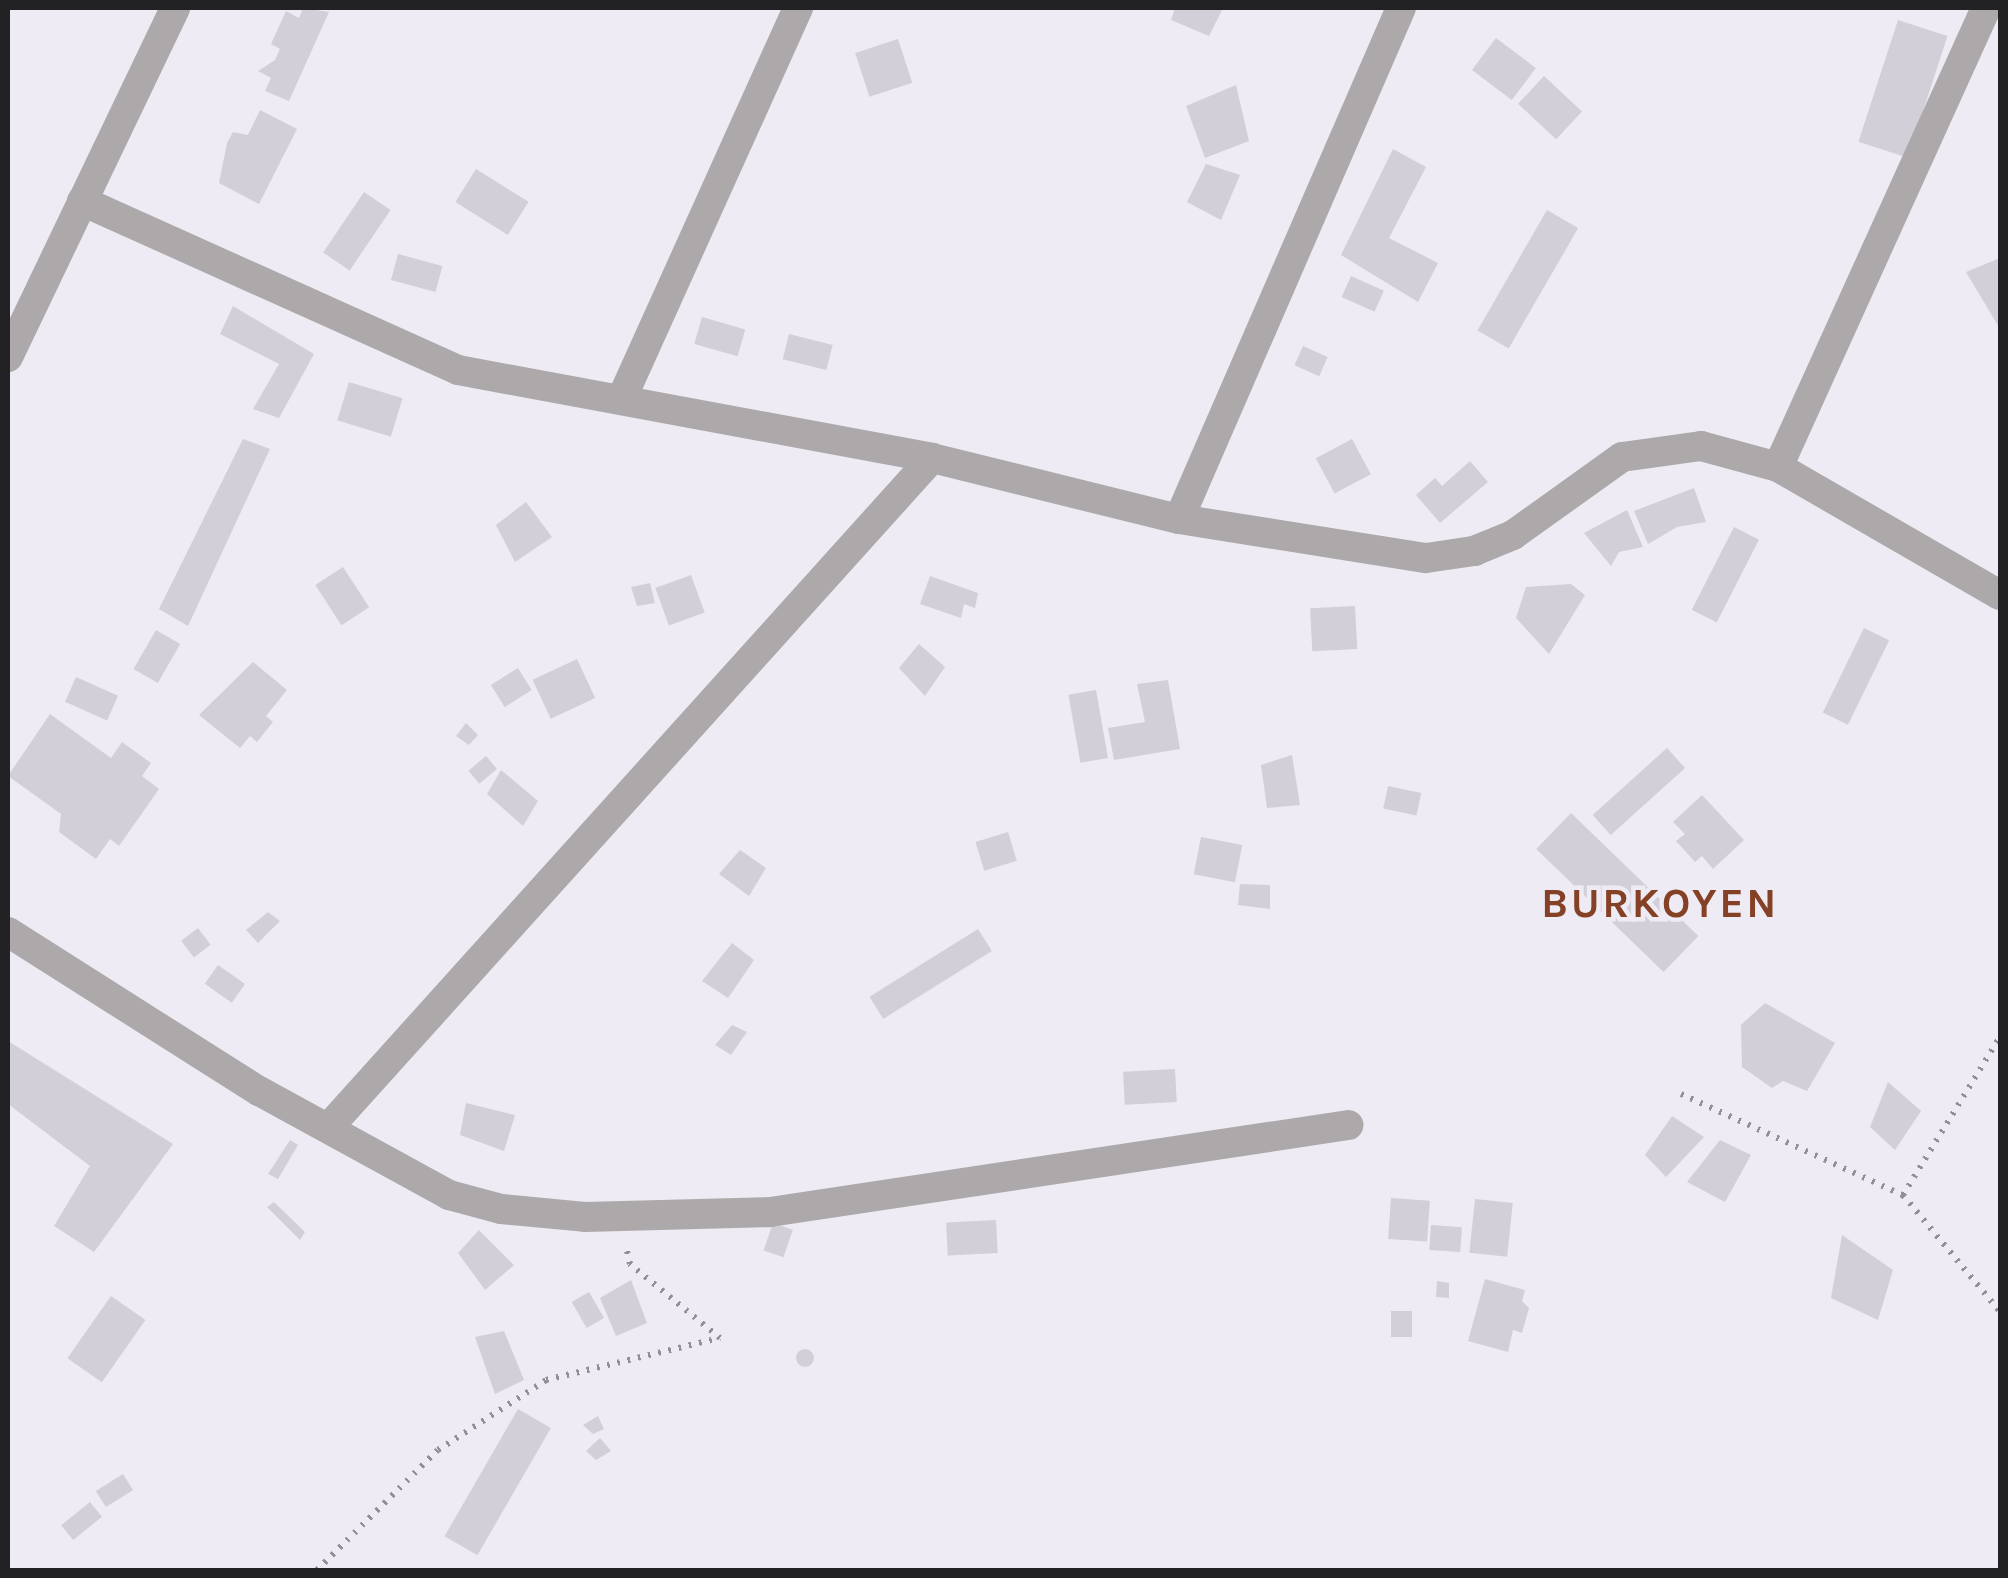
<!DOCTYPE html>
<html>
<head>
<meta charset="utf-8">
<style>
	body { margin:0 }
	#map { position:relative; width:2008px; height:1578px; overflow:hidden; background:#eeebf4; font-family:Karla,sans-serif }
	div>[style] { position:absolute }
	.building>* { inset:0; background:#d2cfd8; transform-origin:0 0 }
	.round { border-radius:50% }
	.path>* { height:6px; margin-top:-3px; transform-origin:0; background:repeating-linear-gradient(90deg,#929096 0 2.5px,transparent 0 10.5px) }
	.street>* { height:30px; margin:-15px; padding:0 15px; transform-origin:15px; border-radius:15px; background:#ada9aa }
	span { translate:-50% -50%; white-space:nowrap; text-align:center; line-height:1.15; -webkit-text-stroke:9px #eeebf4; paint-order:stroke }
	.district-label { font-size:42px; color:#844125; font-weight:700; letter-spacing:2.5px }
	.frame { position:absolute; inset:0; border:10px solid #222124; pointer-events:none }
</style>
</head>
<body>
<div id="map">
	<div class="building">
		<i style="clip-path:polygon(303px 8px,329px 12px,289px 101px,265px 91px,271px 78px,258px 71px,275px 60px,280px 49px,271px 44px,286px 11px,299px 18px)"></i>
		<i style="clip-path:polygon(1175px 8px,1223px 8px,1209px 36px,1171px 20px)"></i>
		<i style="left:1898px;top:20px;width:52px;height:128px;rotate:18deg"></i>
		<i style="left:1496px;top:38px;width:50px;height:40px;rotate:37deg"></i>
		<i style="left:898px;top:39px;width:46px;height:45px;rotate:72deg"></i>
		<i style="left:1544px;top:76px;width:52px;height:38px;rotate:43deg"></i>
		<i style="clip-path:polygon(1236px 85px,1249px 141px,1205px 158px,1186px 106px)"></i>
		<i style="clip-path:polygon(260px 110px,297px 129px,259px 204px,219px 183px,227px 143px,233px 132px,248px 135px)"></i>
		<i style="clip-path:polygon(1393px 149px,1426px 167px,1389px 238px,1438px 263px,1418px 302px,1341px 255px)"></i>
		<i style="clip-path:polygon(1206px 164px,1240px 175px,1221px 220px,1187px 202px)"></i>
		<i style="left:476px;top:169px;width:62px;height:39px;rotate:32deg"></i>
		<i style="left:364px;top:192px;width:32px;height:73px;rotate:34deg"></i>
		<i style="left:1547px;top:210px;width:36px;height:139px;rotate:30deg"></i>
		<i style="left:398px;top:254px;width:46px;height:27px;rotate:15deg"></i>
		<i style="clip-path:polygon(2000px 258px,2000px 329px,1966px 272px)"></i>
		<i style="left:1351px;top:276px;width:36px;height:23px;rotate:24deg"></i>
		<i style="clip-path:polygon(233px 306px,314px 354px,279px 418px,253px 409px,279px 364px,220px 334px)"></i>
		<i style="left:702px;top:317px;width:45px;height:28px;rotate:16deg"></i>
		<i style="left:789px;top:334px;width:45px;height:26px;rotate:14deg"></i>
		<i style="left:1303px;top:346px;width:27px;height:21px;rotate:24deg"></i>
		<i style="left:349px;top:382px;width:56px;height:40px;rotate:17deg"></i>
		<i style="clip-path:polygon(243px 439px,270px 449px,188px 626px,159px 609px)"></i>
		<i style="left:1352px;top:439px;width:40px;height:41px;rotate:62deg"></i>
		<i style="clip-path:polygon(1470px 461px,1488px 482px,1440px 523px,1416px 495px,1435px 478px,1442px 486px)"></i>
		<i style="clip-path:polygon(1694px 488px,1706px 522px,1677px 527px,1648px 544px,1634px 511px)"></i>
		<i style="clip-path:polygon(526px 502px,552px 537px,515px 562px,496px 525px)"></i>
		<i style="clip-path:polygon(1627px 510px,1643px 547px,1619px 552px,1611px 566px,1584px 533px)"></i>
		<i style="left:1734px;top:527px;width:28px;height:93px;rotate:27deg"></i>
		<i style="left:343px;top:567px;width:48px;height:33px;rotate:57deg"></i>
		<i style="left:691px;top:575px;width:40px;height:38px;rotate:70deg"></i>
		<i style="clip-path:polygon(930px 576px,978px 593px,975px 608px,964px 604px,961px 618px,920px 604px)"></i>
		<i style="clip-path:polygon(650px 583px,655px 603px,637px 606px,631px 587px)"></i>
		<i style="clip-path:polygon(1571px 584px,1585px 595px,1549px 654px,1516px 618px,1526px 587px)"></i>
		<i style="left:1355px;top:606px;width:43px;height:45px;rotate:87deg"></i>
		<i style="left:1864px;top:628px;width:28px;height:94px;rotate:26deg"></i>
		<i style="left:156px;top:630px;width:28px;height:45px;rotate:30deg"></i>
		<i style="clip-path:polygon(919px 644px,945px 667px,925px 696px,899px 668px)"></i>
		<i style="left:577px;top:659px;width:43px;height:49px;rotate:65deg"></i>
		<i style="clip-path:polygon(253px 662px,287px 690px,266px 716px,273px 722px,257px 742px,250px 736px,240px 748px,199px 715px)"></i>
		<i style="left:518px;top:668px;width:26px;height:32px;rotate:58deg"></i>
		<i style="left:76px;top:677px;width:46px;height:27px;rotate:24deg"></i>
		<i style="clip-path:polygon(1168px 680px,1180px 749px,1114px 760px,1108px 728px,1145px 722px,1137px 684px)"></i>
		<i style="left:1096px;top:690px;width:69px;height:28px;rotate:80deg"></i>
		<i style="clip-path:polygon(50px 714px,111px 758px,122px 742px,151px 763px,142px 776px,159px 789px,119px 846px,110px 839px,96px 859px,59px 832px,61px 814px,8px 776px)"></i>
		<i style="clip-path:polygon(466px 723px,478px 735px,469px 745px,456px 736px)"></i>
		<i style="left:1667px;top:748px;width:27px;height:100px;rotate:48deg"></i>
		<i style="clip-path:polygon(1292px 755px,1300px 805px,1267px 808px,1261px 765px)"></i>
		<i style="left:486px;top:756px;width:17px;height:23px;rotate:50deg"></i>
		<i style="clip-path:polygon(501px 770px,538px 801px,523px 826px,487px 794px)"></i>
		<i style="left:1388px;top:786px;width:34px;height:23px;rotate:12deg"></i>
		<i style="clip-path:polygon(1702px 795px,1744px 840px,1713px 869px,1702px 856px,1695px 862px,1676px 841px,1685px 834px,1673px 822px)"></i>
		<i style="left:1571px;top:813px;width:177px;height:50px;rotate:44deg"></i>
		<i style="left:1008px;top:832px;width:30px;height:34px;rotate:73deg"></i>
		<i style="left:1201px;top:837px;width:42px;height:38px;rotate:11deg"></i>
		<i style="clip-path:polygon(740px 850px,766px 868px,749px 896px,719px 874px)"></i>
		<i style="clip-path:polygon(1240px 884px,1270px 885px,1270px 909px,1238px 905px)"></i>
		<i style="clip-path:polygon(268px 912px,280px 921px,258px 943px,246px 930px)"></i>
		<i style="left:198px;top:928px;width:21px;height:21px;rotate:53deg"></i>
		<i style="left:978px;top:929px;width:26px;height:128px;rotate:58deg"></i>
		<i style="clip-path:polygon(732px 943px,754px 960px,728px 998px,702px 981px)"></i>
		<i style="left:218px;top:965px;width:33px;height:23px;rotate:35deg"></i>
		<i style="clip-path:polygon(1765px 1003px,1835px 1043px,1807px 1091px,1783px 1081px,1772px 1088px,1742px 1067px,1741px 1025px)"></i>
		<i style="clip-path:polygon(732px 1025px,747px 1032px,731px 1055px,715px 1045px)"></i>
		<i style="clip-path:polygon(8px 1041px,173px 1144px,94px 1252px,54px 1226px,90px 1166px,8px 1104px)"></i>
		<i style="left:1175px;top:1069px;width:33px;height:52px;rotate:87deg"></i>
		<i style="clip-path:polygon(1888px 1082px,1921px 1111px,1895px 1150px,1870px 1127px)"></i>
		<i style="clip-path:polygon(466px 1103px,515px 1115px,504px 1151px,460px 1135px)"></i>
		<i style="clip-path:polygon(1672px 1116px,1704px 1137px,1666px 1177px,1645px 1155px)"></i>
		<i style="clip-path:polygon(290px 1140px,298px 1145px,278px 1179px,268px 1174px)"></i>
		<i style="clip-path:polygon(1720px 1140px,1751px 1155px,1725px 1202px,1687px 1182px)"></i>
		<i style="left:1391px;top:1198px;width:39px;height:41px;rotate:4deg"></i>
		<i style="left:1475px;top:1199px;width:38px;height:54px;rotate:6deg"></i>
		<i style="clip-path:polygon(274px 1202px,305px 1232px,300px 1240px,267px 1207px)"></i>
		<i style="left:996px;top:1220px;width:33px;height:50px;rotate:87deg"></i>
		<i style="left:773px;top:1223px;width:21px;height:29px;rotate:19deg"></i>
		<i style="left:1431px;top:1225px;width:31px;height:25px;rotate:4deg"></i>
		<i style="clip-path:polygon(479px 1230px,514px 1265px,485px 1290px,458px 1253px)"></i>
		<i style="clip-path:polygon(1842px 1235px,1893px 1270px,1878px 1320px,1831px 1298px)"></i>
		<i style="clip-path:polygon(1485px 1279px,1525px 1290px,1522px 1301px,1529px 1308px,1522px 1333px,1513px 1330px,1508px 1352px,1468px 1341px)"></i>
		<i style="clip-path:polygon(631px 1280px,647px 1323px,616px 1336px,600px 1298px)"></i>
		<i style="clip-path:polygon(1437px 1281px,1449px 1283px,1449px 1298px,1436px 1297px)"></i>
		<i style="left:589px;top:1292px;width:30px;height:20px;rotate:60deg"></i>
		<i style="left:111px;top:1296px;width:42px;height:76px;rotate:35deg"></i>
		<i style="left:1412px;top:1311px;width:26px;height:21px;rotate:90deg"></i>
		<i style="clip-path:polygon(504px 1331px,524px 1380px,495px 1394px,475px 1337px)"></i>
		<i class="round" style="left:796px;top:1349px;width:18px;height:18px"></i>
		<i style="left:518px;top:1409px;width:38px;height:147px;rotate:30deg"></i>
		<i style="clip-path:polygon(598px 1416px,604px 1429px,593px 1434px,583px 1425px)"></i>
		<i style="clip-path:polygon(600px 1438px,611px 1451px,596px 1460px,586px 1451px)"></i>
		<i style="left:123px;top:1474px;width:19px;height:32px;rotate:58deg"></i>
		<i style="left:90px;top:1502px;width:19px;height:37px;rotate:51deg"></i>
	</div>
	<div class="path">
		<i style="left:1681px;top:1094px;width:244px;rotate:24.5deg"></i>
		<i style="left:1903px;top:1195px;width:152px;rotate:50.3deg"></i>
		<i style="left:1903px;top:1195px;width:185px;rotate:-58.5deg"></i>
		<i style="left:317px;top:1570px;width:170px;rotate:-44.8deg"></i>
		<i style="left:438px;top:1450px;width:129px;rotate:-32.9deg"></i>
		<i style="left:546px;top:1380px;width:179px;rotate:-13.6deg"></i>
		<i style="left:720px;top:1338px;width:117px;rotate:-140.6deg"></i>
		<i style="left:630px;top:1264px;width:18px;rotate:-103deg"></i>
	</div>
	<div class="street">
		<i style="left:82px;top:201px;width:412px;rotate:24.2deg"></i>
		<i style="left:458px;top:370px;width:482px;rotate:10.5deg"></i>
		<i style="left:932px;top:458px;width:254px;rotate:13.9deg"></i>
		<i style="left:1179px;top:519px;width:250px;rotate:9deg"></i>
		<i style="left:1426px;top:558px;width:49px;rotate:-8.3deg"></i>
		<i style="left:1474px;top:551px;width:42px;rotate:-22.3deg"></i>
		<i style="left:1513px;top:535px;width:134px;rotate:-35.6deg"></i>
		<i style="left:1622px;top:457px;width:80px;rotate:-7.9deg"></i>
		<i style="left:1701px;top:446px;width:80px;rotate:15.3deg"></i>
		<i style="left:1778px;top:467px;width:256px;rotate:30deg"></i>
		<i style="left:8px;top:357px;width:387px;rotate:-64.4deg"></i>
		<i style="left:622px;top:398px;width:428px;rotate:-65.7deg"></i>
		<i style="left:1778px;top:467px;width:504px;rotate:-65.62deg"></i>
		<i style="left:1179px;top:519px;width:557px;rotate:-66.52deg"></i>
		<i style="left:8px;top:932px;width:297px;rotate:32.4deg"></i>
		<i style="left:259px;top:1091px;width:217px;rotate:28.7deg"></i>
		<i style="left:449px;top:1195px;width:54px;rotate:15.1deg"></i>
		<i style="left:501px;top:1209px;width:84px;rotate:5.4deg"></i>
		<i style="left:585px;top:1217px;width:185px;rotate:-1.5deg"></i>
		<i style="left:770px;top:1212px;width:585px;rotate:-8.55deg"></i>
		<i style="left:329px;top:1127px;width:901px;rotate:-47.97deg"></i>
	</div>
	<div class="district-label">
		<span style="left:1660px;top:903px">BURKOYEN</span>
	</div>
	<div class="frame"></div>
</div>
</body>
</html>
